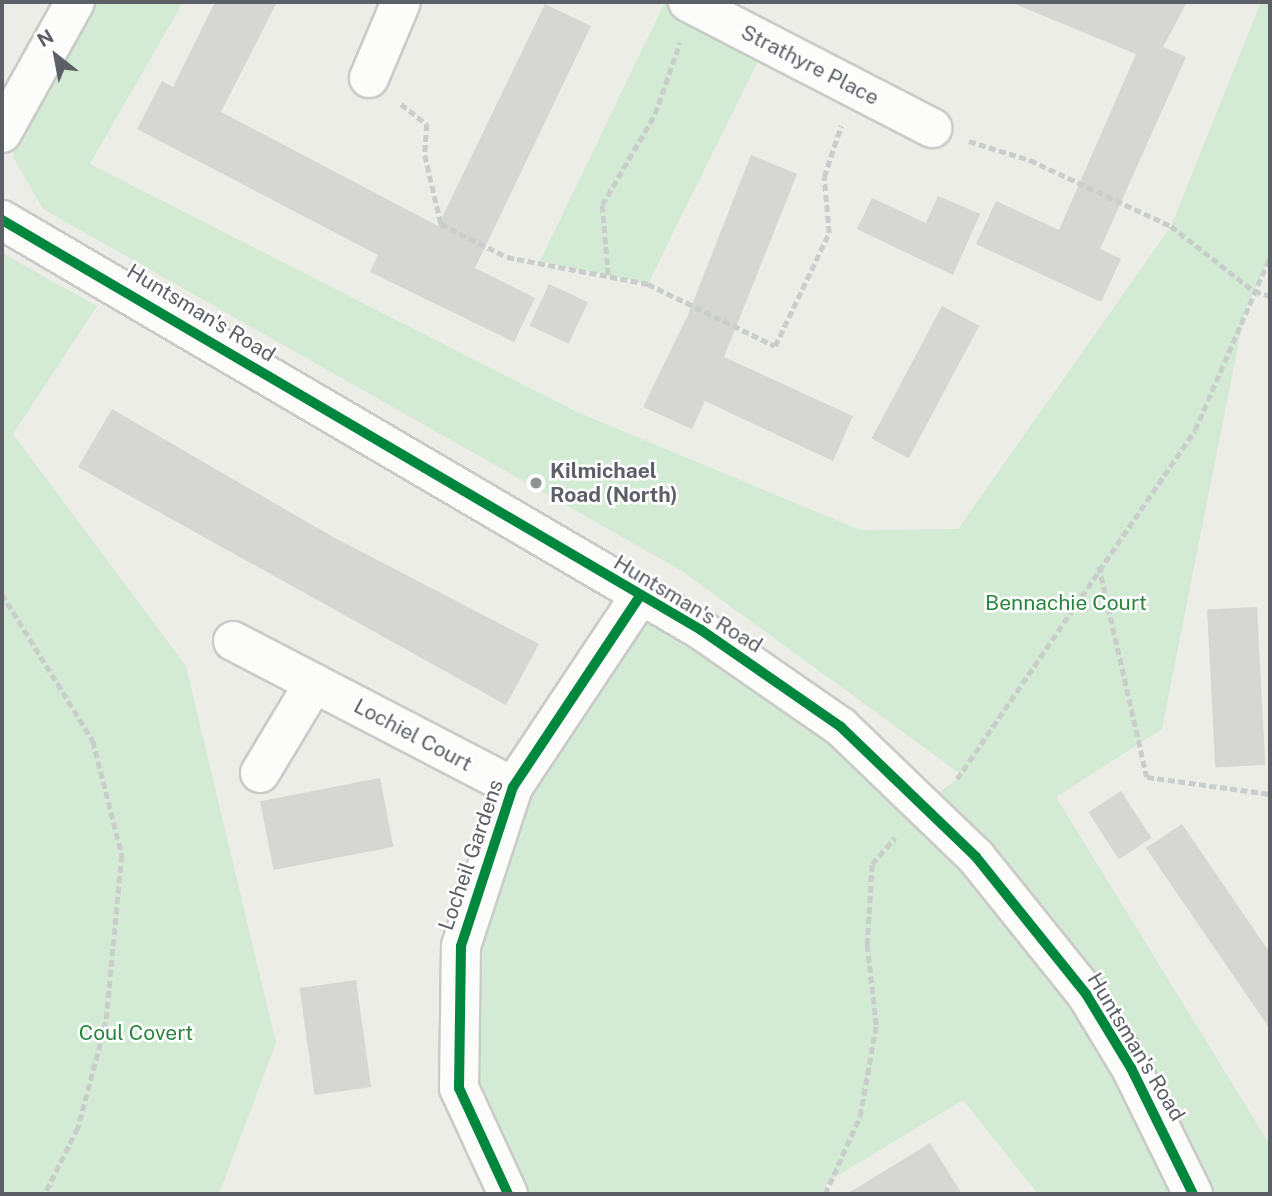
<!DOCTYPE html>
<html>
<head>
<meta charset="utf-8">
<style>
	body { margin:0 }
	#map { position:relative; width:1272px; height:1196px; overflow:hidden; background:#edede7; font-family:"Public Sans",sans-serif }
	div>[style] { position:absolute }
	.green>* { inset:0; background:#d3ebd4 }
	.building>* { inset:0; background:#d6d6d2; transform-origin:0 0 }
	.path>* { height:4.5px; margin-top:-2.25px; transform-origin:0; background:repeating-linear-gradient(90deg,#c9cecc 0 7px,transparent 0 10.5px) }
	.roads { filter:drop-shadow(2px 0 #c9cbc9) drop-shadow(-2px 0 #c9cbc9) drop-shadow(0 2px #c9cbc9) drop-shadow(0 -2px #c9cbc9) }
	.minor>* { height:38px; margin:-19px; padding:0 19px; transform-origin:19px; border-radius:19px; background:#fcfcfb }
	.cycleway>* { height:10px; margin:-5px; padding:0 5px; transform-origin:5px; border-radius:5px; background:#00873e }
	.dots>* { width:19px; height:19px; translate:-50% -50%; box-sizing:border-box; border:4px solid #fff; border-radius:50% }
	span { translate:-50% -50%; white-space:nowrap; text-align:center; line-height:1.15; -webkit-text-stroke:5px #fff; paint-order:stroke }
	.street-label { font-size:21px; color:#5c5f66 }
	.poi-label { font-size:21px; color:#5c5f66; font-weight:700 }
	.left { translate:0 -50%; text-align:left }
	.park-label { font-size:21px; color:#2b853e }
	.frame { position:absolute; inset:0; border:4px solid #5c5f66; pointer-events:none }
	.north { position:absolute; left:21px; top:21px; width:70px; height:70px; -webkit-text-stroke:5px #fff; paint-order:stroke; rotate:329deg; font-size:19px; font-weight:700; line-height:28px; text-align:center; color:#5c5f66 }
	.north::after { content:''; display:block; margin:auto; width:24px; height:32px; background:#5c5f66; clip-path:polygon(50% 0,100% 100%,50% 72%,0 100%) }
</style>
</head>
<body>
<div id="map">
	<div class="green">
		<i style="clip-path:polygon(74px 2px,183px 2px,90px 164px,577px 412px,860px 530px,958px 529px,1171px 226px,1261px 2px,1270px 2px,1270px 257px,1245px 311px,1162px 729px,1056px 797px,1270px 1145px,1270px 1194px,1180px 1194px,1086px 994px,1029px 947px,1138px 1110px,1171px 1194px,1038px 1194px,963px 1100px,827px 1182px,825px 1194px,508px 1194px,459px 1088px,461px 946px,513px 787px,639px 597px,923px 805px,962px 775px,682px 571px,43px 209px,13px 157px,20px 100px)"></i>
		<i style="clip-path:polygon(665px 2px,688px 2px,767px 43px,648px 284px,540px 261px)"></i>
		<i style="clip-path:polygon(2px 253px,97px 306px,13px 434px,186px 666px,276px 1043px,219px 1194px,2px 1194px)"></i>
	</div>
	<div class="building">
		<i style="clip-path:polygon(215px 2px,277px 2px,221px 112px,438px 226px,545px 4px,591px 26px,475px 268px,535px 298px,514px 342px,370px 272px,378px 255px,137px 129px,162px 81px,173px 87px)"></i>
		<i style="clip-path:polygon(1010px 2px,1187px 2px,1163px 47px,1186px 57px,1100px 249px,1121px 259px,1101px 302px,976px 244px,996px 201px,1059px 230px,1136px 54px)"></i>
		<i style="clip-path:polygon(751px 155px,797px 174px,724px 357px,853px 416px,833px 461px,705px 401px,692px 429px,643px 407px,688px 315px)"></i>
		<i style="clip-path:polygon(938px 196px,980px 214px,953px 275px,857px 229px,872px 198px,926px 223px)"></i>
		<i style="left:549px;top:284px;width:43px;height:46px;rotate:25deg"></i>
		<i style="left:942px;top:306px;width:42px;height:150px;rotate:28deg"></i>
		<i style="clip-path:polygon(112px 409px,333px 537px,539px 644px,506px 705px,78px 467px)"></i>
		<i style="left:1257px;top:607px;width:158px;height:50px;rotate:87deg"></i>
		<i style="left:380px;top:778px;width:70px;height:122px;rotate:79deg"></i>
		<i style="left:1121px;top:791px;width:56px;height:39px;rotate:57deg"></i>
		<i style="clip-path:polygon(1182px 824px,1270px 953px,1270px 1029px,1146px 848px)"></i>
		<i style="left:356px;top:980px;width:108px;height:57px;rotate:82deg"></i>
		<i style="clip-path:polygon(930px 1143px,962px 1194px,847px 1194px)"></i>
	</div>
	<div class="path">
		<i style="left:401px;top:104px;width:33px;rotate:38deg"></i>
		<i style="left:427px;top:124px;width:31px;rotate:94deg"></i>
		<i style="left:425px;top:155px;width:71px;rotate:76.9deg"></i>
		<i style="left:441px;top:224px;width:74px;rotate:26.6deg"></i>
		<i style="left:507px;top:257px;width:144px;rotate:10.8deg"></i>
		<i style="left:648px;top:284px;width:141px;rotate:26deg"></i>
		<i style="left:775px;top:346px;width:125px;rotate:-64.5deg"></i>
		<i style="left:829px;top:233px;width:56px;rotate:-95.1deg"></i>
		<i style="left:824px;top:177px;width:54px;rotate:-71.6deg"></i>
		<i style="left:969px;top:141px;width:64px;rotate:17.3deg"></i>
		<i style="left:1030px;top:160px;width:156px;rotate:25.1deg"></i>
		<i style="left:1171px;top:226px;width:105px;rotate:38.1deg"></i>
		<i style="left:1254px;top:291px;width:17px;rotate:17deg"></i>
		<i style="left:608px;top:275px;width:70px;rotate:-94.9deg"></i>
		<i style="left:602px;top:205px;width:105px;rotate:-59.8deg"></i>
		<i style="left:655px;top:114px;width:76px;rotate:-70.9deg"></i>
		<i style="left:1099px;top:566px;width:216px;rotate:77.2deg"></i>
		<i style="left:1147px;top:777px;width:124px;rotate:7.9deg"></i>
		<i style="left:2px;top:594px;width:173px;rotate:58.2deg"></i>
		<i style="left:93px;top:741px;width:118px;rotate:75.7deg"></i>
		<i style="left:122px;top:855px;width:169px;rotate:95.4deg"></i>
		<i style="left:106px;top:1023px;width:109px;rotate:104.9deg"></i>
		<i style="left:78px;top:1128px;width:74px;rotate:116.6deg"></i>
		<i style="left:957px;top:779px;width:422px;rotate:-55.7deg"></i>
		<i style="left:1195px;top:430px;width:189px;rotate:-66.6deg"></i>
		<i style="left:825px;top:1194px;width:85px;rotate:-65.8deg"></i>
		<i style="left:860px;top:1116px;width:92px;rotate:-80deg"></i>
		<i style="left:876px;top:1025px;width:81px;rotate:-96.4deg"></i>
		<i style="left:867px;top:945px;width:81px;rotate:-86.5deg"></i>
		<i style="left:872px;top:864px;width:35px;rotate:-49deg"></i>
	</div>
	<div class="roads">
		<div class="minor">
			<i style="left:688px;top:2px;width:275px;rotate:27.3deg"></i>
			<i style="left:369px;top:78px;width:82px;rotate:-67.2deg"></i>
			<i style="left:2px;top:133px;width:150px;rotate:-60.9deg"></i>
			<i style="left:2px;top:220px;width:810px;rotate:30.39deg"></i>
			<i style="left:701px;top:630px;width:170px;rotate:34.7deg"></i>
			<i style="left:841px;top:727px;width:187px;rotate:43.9deg"></i>
			<i style="left:976px;top:857px;width:176px;rotate:51.2deg"></i>
			<i style="left:1086px;top:994px;width:87px;rotate:58.7deg"></i>
			<i style="left:1131px;top:1068px;width:140px;rotate:63.8deg"></i>
			<i style="left:233px;top:641px;width:316px;rotate:27.5deg"></i>
			<i style="left:260px;top:773px;width:105px;rotate:-59deg"></i>
			<i style="left:508px;top:1194px;width:117px;rotate:-114.8deg"></i>
			<i style="left:459px;top:1088px;width:142px;rotate:-89.2deg"></i>
			<i style="left:461px;top:946px;width:167px;rotate:-71.9deg"></i>
			<i style="left:513px;top:787px;width:228px;rotate:-56.4deg"></i>
		</div>
	</div>
	<div class="cycleway">
		<i style="left:2px;top:220px;width:810px;rotate:30.39deg"></i>
		<i style="left:701px;top:630px;width:170px;rotate:34.7deg"></i>
		<i style="left:841px;top:727px;width:187px;rotate:43.9deg"></i>
		<i style="left:976px;top:857px;width:176px;rotate:51.2deg"></i>
		<i style="left:1086px;top:994px;width:87px;rotate:58.7deg"></i>
		<i style="left:1131px;top:1068px;width:140px;rotate:63.8deg"></i>
		<i style="left:508px;top:1194px;width:117px;rotate:-114.8deg"></i>
		<i style="left:459px;top:1088px;width:142px;rotate:-89.2deg"></i>
		<i style="left:461px;top:946px;width:167px;rotate:-71.9deg"></i>
		<i style="left:513px;top:787px;width:228px;rotate:-56.4deg"></i>
	</div>
	<div class="dots">
		<i style="left:536px;top:483px;background:#8f9193"></i>
	</div>
	<div class="street-label">
		<span style="left:810px;top:65px;rotate:27deg">Strathyre Place</span>
		<span style="left:201px;top:313px;rotate:31deg">Huntsman's Road</span>
		<span style="left:688px;top:604px;rotate:31deg">Huntsman's Road</span>
		<span style="left:413px;top:735px;rotate:28deg">Lochiel Court</span>
		<span style="left:471px;top:855px;rotate:-71deg">Locheil Gardens</span>
		<span style="left:1136px;top:1047px;rotate:59deg">Huntsman's Road</span>
	</div>
	<div class="poi-label">
		<span class="left" style="left:550px;top:483px">Kilmichael<br>Road (North)</span>
	</div>
	<div class="park-label">
		<span style="left:1066px;top:603px">Bennachie Court</span>
		<span style="left:136px;top:1033px">Coul Covert</span>
	</div>
	<div class="frame"></div>
	<div class="north">N</div>
</div>
</body>
</html>
